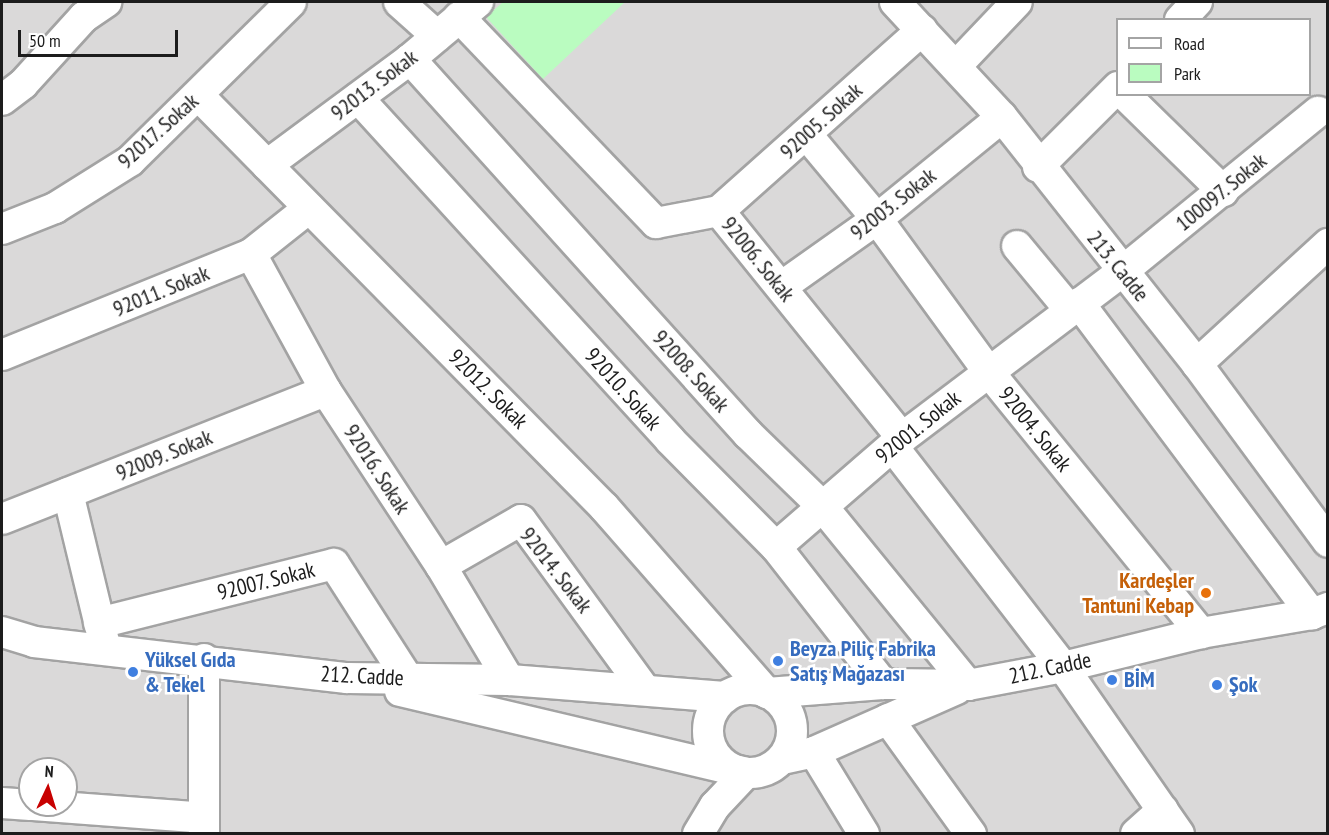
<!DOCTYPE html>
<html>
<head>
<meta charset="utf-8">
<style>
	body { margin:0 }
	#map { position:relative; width:1329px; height:835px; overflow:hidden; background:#eeeae1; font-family:"PT Sans Narrow",sans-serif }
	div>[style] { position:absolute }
	.residential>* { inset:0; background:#dad9d9 }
	.park>* { inset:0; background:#bafcc0 }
	.roads { filter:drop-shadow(2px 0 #a3a3a3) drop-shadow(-2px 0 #a3a3a3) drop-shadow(0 2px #a3a3a3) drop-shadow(0 -2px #a3a3a3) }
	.minor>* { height:30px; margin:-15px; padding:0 15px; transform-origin:15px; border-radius:15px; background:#fff }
	.minor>.ring { margin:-15px; padding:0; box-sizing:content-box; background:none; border:30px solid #fff; border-radius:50% }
	.dots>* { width:16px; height:16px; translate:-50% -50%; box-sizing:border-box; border:3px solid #fff; border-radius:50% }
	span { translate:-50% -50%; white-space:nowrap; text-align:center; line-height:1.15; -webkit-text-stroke:5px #fff; paint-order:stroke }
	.street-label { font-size:22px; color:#1c1c1c }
	.food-label { font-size:22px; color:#c56008; font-weight:700 }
	.right { translate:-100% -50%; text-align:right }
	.shop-label { font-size:22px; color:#366cbe; font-weight:700 }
	.left { translate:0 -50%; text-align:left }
	.frame { position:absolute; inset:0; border:3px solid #1c1c1c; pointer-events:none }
	.legend { position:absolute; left:1116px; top:18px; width:195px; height:78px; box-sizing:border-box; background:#fff; border:2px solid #a4a4a4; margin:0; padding:8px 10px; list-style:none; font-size:18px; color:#1c1c1c }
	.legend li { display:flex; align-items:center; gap:12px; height:30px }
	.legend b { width:30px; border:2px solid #a4a4a4 }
	.north { position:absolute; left:18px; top:757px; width:60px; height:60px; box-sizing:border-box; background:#fff; border:2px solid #a4a4a4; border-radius:50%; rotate:4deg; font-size:16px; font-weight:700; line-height:24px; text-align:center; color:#1c1c1c }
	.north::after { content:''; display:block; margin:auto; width:21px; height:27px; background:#c80100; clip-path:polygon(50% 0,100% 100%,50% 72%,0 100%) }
	.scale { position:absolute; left:18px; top:30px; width:160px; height:27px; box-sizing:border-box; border:3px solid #1c1c1c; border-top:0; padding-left:8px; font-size:18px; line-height:21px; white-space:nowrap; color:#1c1c1c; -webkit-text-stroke:4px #fff; paint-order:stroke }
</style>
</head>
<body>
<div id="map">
	<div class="residential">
		<i style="clip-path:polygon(evenodd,2px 2px,1327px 2px,1327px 833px,2px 833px,2px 2px,1118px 20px,1310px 20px,1310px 94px,1118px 94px,1118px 20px,2px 2px,30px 769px,66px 769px,66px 805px,30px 805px,30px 769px)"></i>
	</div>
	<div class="park">
		<i style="clip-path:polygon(503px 2px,625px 2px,543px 79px,486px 17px)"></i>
	</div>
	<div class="roads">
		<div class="minor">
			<i style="left:399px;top:2px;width:51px;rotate:41.8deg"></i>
			<i style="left:895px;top:2px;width:157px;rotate:47.1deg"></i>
			<i style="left:1002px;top:117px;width:315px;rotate:51.7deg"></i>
			<i style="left:1197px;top:364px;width:221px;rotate:53.6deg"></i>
			<i style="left:459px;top:17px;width:285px;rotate:46.3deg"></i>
			<i style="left:656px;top:223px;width:64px;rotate:-10.8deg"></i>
			<i style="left:1180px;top:20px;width:25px;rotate:-47deg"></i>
			<i style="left:410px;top:59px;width:505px;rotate:47.97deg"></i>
			<i style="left:748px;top:434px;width:103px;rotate:44.2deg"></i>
			<i style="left:822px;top:506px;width:231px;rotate:50.8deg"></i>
			<i style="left:956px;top:66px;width:88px;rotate:-46.4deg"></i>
			<i style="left:1124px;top:94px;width:139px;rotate:44.4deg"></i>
			<i style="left:198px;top:95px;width:578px;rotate:45.42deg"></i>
			<i style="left:604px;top:507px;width:247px;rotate:48.8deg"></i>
			<i style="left:358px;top:98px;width:463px;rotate:47.6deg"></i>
			<i style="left:670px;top:440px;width:151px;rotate:45.3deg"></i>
			<i style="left:776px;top:547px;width:174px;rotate:52deg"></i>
			<i style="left:2px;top:100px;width:26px;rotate:-37deg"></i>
			<i style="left:23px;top:84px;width:91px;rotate:-47.7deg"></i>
			<i style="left:84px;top:17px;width:27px;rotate:-34deg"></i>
			<i style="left:806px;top:134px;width:111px;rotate:50.1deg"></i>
			<i style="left:877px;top:219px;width:188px;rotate:53.9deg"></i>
			<i style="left:988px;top:371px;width:338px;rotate:50.9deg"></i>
			<i style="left:267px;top:165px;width:178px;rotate:-36.5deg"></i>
			<i style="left:410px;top:59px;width:89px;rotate:-40deg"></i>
			<i style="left:1038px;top:167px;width:113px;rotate:-45deg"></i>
			<i style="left:719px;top:211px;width:292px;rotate:51.1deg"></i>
			<i style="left:719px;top:211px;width:272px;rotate:-41.7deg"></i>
			<i style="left:2px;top:229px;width:57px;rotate:-21.6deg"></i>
			<i style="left:55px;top:208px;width:89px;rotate:-32.1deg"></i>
			<i style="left:130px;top:161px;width:226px;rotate:-44.6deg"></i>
			<i style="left:1017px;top:246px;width:83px;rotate:50.4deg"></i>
			<i style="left:251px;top:254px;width:156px;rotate:61.3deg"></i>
			<i style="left:326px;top:391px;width:209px;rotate:56.7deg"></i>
			<i style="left:441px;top:566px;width:133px;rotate:59.2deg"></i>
			<i style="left:781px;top:287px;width:118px;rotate:-35.3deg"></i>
			<i style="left:877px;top:219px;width:161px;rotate:-39.2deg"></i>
			<i style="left:1079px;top:303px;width:389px;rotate:53.2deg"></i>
			<i style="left:2px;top:355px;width:269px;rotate:-22.1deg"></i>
			<i style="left:251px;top:254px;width:74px;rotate:-38.4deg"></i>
			<i style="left:1197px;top:364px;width:178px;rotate:-42.5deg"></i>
			<i style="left:893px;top:447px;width:278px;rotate:52.3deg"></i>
			<i style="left:1063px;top:667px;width:203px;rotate:55.2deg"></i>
			<i style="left:68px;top:493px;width:153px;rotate:76.4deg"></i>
			<i style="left:2px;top:519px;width:348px;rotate:-21.6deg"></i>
			<i style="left:776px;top:547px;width:167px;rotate:-40.9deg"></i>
			<i style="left:902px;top:438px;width:277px;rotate:-37.1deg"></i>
			<i style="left:1123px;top:271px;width:252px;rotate:-39.2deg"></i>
			<i style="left:441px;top:566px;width:92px;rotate:-29.9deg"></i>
			<i style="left:521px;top:520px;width:210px;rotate:53.9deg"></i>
			<i style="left:99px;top:623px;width:242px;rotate:-14.1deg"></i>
			<i style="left:334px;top:564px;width:137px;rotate:57.2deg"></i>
			<i style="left:2px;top:632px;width:34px;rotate:17deg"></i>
			<i style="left:34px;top:642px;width:315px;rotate:6.6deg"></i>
			<i style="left:347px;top:678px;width:162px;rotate:0.7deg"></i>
			<i style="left:509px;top:680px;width:217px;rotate:4.5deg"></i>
			<i class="ring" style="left:708px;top:689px;width:54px;height:54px"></i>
			<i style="left:400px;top:691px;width:356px;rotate:13.3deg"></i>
			<i style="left:767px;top:693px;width:116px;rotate:-4.4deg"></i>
			<i style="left:883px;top:684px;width:85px;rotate:0.7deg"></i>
			<i style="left:968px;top:685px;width:97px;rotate:-10.7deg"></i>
			<i style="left:1063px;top:667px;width:142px;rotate:-13.8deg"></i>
			<i style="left:1201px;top:633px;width:113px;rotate:-9.7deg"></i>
			<i style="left:1312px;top:614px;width:17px;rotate:-21deg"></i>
			<i style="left:888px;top:719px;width:142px;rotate:54.2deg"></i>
			<i style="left:814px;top:752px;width:96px;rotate:58.6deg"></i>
			<i style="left:782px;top:759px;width:33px;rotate:-12deg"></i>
			<i style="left:814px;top:752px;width:156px;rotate:-23.8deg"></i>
			<i style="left:2px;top:803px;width:28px;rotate:4deg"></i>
			<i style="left:33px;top:805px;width:171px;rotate:4.3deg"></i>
			<i style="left:204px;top:834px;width:175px;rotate:-90deg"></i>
			<i style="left:698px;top:834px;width:33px;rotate:-59deg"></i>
			<i style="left:715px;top:806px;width:45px;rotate:-46.8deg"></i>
			<i style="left:1136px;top:834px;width:36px;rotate:-42deg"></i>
		</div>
	</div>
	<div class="dots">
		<i style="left:1206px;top:593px;background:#e8710a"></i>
		<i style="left:778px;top:661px;background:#3f7fe0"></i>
		<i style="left:133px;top:672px;background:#3f7fe0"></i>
		<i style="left:1112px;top:680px;background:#3f7fe0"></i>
		<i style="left:1217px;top:685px;background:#3f7fe0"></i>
	</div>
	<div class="street-label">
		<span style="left:374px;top:85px;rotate:-37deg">92013. Sokak</span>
		<span style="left:821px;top:121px;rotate:-42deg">92005. Sokak</span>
		<span style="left:158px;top:131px;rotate:-42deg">92017. Sokak</span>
		<span style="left:1221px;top:192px;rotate:-39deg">100097. Sokak</span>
		<span style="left:893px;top:204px;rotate:-38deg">92003. Sokak</span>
		<span style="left:758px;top:259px;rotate:51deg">92006. Sokak</span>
		<span style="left:1118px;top:266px;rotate:51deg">213. Cadde</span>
		<span style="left:161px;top:291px;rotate:-22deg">92011. Sokak</span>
		<span style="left:691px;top:371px;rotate:48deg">92008. Sokak</span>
		<span style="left:488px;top:389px;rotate:45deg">92012. Sokak</span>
		<span style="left:623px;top:389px;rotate:48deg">92010. Sokak</span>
		<span style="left:918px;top:427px;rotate:-39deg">92001. Sokak</span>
		<span style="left:1035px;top:429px;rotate:51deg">92004. Sokak</span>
		<span style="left:164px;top:455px;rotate:-22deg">92009. Sokak</span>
		<span style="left:377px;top:469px;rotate:57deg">92016. Sokak</span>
		<span style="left:556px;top:570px;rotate:52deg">92014. Sokak</span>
		<span style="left:266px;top:581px;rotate:-14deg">92007. Sokak</span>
		<span style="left:1050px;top:668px;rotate:-12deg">212. Cadde</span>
		<span style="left:362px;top:676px;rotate:3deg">212. Cadde</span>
	</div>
	<div class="food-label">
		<span class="right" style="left:1194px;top:593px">Kardeşler<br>Tantuni Kebap</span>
	</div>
	<div class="shop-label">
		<span class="left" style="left:790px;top:661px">Beyza Piliç Fabrika<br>Satış Mağazası</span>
		<span class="left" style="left:145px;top:672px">Yüksel Gıda<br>&amp; Tekel</span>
		<span class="left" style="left:1124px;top:680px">BİM</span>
		<span class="left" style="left:1229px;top:685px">Şok</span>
	</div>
	<div class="frame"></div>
	<ul class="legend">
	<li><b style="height:8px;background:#fff"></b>Road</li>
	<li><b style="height:16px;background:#bafcc0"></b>Park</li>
	</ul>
	<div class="north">N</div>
	<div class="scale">50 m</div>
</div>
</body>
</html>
